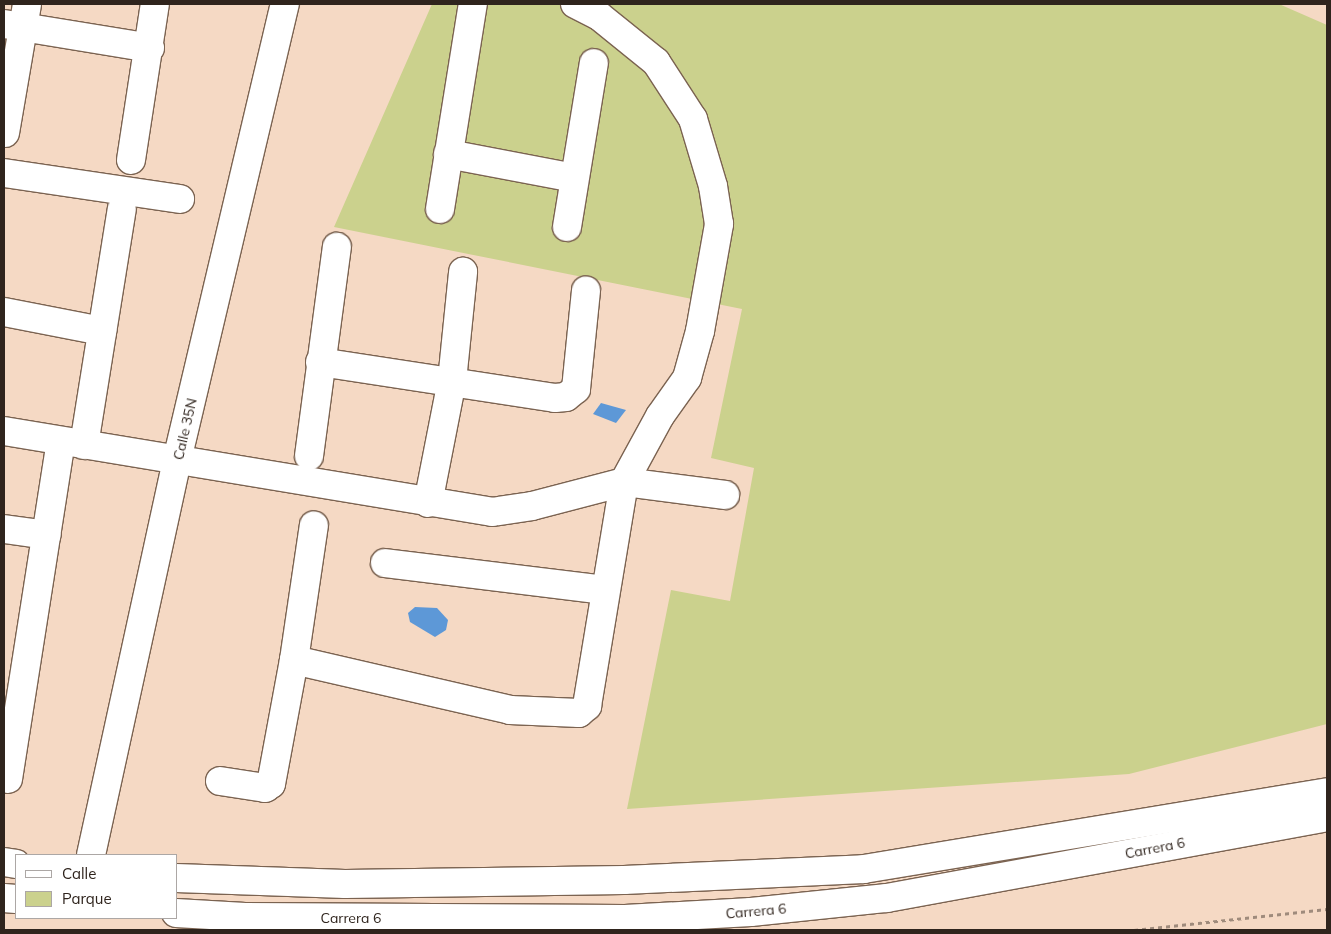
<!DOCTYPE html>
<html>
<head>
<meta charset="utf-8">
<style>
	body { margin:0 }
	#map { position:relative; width:1331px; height:934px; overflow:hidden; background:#f5d9c4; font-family:Mulish,sans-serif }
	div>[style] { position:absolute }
	.green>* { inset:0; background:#cbd18d }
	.water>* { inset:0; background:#5d98d7 }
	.path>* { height:3px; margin-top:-1.5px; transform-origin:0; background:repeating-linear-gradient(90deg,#9f8b7c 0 4px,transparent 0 8px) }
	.roads { filter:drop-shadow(1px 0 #7b6351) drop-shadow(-1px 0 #7b6351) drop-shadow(0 1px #7b6351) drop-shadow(0 -1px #7b6351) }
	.minor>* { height:28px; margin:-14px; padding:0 14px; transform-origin:14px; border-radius:14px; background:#fff }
	.major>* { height:28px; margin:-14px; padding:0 14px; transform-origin:14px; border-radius:14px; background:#fff }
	span { translate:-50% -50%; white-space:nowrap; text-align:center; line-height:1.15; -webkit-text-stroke:5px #fff; paint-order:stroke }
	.street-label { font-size:14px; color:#2f241d }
	.frame { position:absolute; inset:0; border:5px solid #2f241d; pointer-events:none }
	.legend { position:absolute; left:15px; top:854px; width:162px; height:65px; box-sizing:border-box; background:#fff; border:1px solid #aca7a5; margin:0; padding:6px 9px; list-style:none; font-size:15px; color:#2f241d }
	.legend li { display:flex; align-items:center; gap:10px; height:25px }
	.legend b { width:25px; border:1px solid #aca7a5 }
</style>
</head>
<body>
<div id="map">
	<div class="green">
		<i style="clip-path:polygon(432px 4px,1279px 4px,1327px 25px,1327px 724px,1129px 774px,627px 809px,671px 590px,730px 601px,754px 468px,711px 458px,742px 309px,334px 227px)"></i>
	</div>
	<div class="water">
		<i style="clip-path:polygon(601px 403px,626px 410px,616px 423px,593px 414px)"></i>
		<i style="clip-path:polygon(415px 607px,437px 608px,448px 620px,446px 630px,435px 637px,410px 622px,408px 613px)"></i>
	</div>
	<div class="path">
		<i style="left:1134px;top:930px;width:194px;rotate:-6.2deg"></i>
	</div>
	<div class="roads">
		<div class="minor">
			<i style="left:4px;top:24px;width:148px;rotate:9.3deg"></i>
			<i style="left:5px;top:133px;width:131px;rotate:-80.3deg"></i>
			<i style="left:448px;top:154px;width:128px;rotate:10.8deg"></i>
			<i style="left:131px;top:160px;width:158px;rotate:-81.3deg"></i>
			<i style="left:4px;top:173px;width:178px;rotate:8.4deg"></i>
			<i style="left:440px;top:209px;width:208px;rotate:-80.9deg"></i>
			<i style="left:567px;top:227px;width:166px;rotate:-80.7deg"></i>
			<i style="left:4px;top:312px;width:100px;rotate:11deg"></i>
			<i style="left:320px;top:362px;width:238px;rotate:8.7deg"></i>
			<i style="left:555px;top:398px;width:11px;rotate:-5deg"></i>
			<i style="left:566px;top:397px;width:13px;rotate:-39deg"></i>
			<i style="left:576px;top:389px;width:99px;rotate:-84.2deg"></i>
			<i style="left:4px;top:431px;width:495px;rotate:9.4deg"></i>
			<i style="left:492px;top:512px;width:40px;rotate:-8.5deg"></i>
			<i style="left:532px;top:506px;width:95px;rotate:-14.6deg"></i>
			<i style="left:624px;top:482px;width:75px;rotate:-61.4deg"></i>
			<i style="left:660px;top:416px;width:47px;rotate:-54.6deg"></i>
			<i style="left:687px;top:378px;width:49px;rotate:-74.5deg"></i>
			<i style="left:700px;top:331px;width:109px;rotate:-79.9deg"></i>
			<i style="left:719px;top:224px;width:38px;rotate:-99deg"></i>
			<i style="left:713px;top:186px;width:70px;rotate:-106.6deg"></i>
			<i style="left:693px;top:119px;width:68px;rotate:-123deg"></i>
			<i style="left:656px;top:62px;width:73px;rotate:-141.1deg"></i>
			<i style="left:599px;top:16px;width:27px;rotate:-153deg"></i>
			<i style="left:84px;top:445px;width:239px;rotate:-80.9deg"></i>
			<i style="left:309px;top:456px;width:211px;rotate:-82.4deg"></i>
			<i style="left:428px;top:503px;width:124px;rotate:-78.9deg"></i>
			<i style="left:452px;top:381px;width:110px;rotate:-84.2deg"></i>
			<i style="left:4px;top:529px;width:43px;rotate:7.9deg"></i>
			<i style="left:385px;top:563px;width:222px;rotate:7deg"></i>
			<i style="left:294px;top:660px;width:136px;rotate:-81.6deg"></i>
			<i style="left:8px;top:779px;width:341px;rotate:-81.1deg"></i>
			<i style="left:220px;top:781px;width:46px;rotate:8.8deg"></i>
			<i style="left:265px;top:788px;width:7px;rotate:-34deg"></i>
			<i style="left:271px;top:784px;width:126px;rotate:-79.5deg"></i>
			<i style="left:294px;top:660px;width:222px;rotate:13deg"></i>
			<i style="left:510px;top:710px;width:69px;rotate:2.5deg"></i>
			<i style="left:579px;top:713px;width:11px;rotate:-41deg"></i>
			<i style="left:587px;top:706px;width:227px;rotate:-80.6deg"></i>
			<i style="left:624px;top:482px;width:102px;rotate:7.3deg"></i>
			<i style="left:91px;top:855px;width:404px;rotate:-77.7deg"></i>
			<i style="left:177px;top:460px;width:469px;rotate:-76.7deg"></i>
		</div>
		<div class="major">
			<i style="left:4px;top:862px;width:12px;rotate:9deg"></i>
			<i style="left:176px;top:878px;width:169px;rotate:2deg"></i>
			<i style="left:345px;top:884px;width:279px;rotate:-0.8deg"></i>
			<i style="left:624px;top:880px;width:240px;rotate:-2.6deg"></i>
			<i style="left:864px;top:869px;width:469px;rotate:-9.4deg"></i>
			<i style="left:4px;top:898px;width:12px;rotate:5deg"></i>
			<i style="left:176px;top:913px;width:69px;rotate:3.3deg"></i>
			<i style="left:245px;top:917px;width:380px;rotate:0.3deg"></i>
			<i style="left:625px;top:919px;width:126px;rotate:-3.2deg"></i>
			<i style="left:751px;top:912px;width:137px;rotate:-5.9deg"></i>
			<i style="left:887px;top:898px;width:447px;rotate:-10.4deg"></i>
		</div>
	</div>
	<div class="street-label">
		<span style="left:185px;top:429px;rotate:-77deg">Calle 35N</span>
		<span style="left:1155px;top:848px;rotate:-11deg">Carrera 6</span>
		<span style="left:756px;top:911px;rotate:-5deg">Carrera 6</span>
		<span style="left:351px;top:918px">Carrera 6</span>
	</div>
	<div class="frame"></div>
	<ul class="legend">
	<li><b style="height:6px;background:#fff"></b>Calle</li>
	<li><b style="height:14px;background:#cbd18d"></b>Parque</li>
	</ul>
</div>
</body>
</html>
